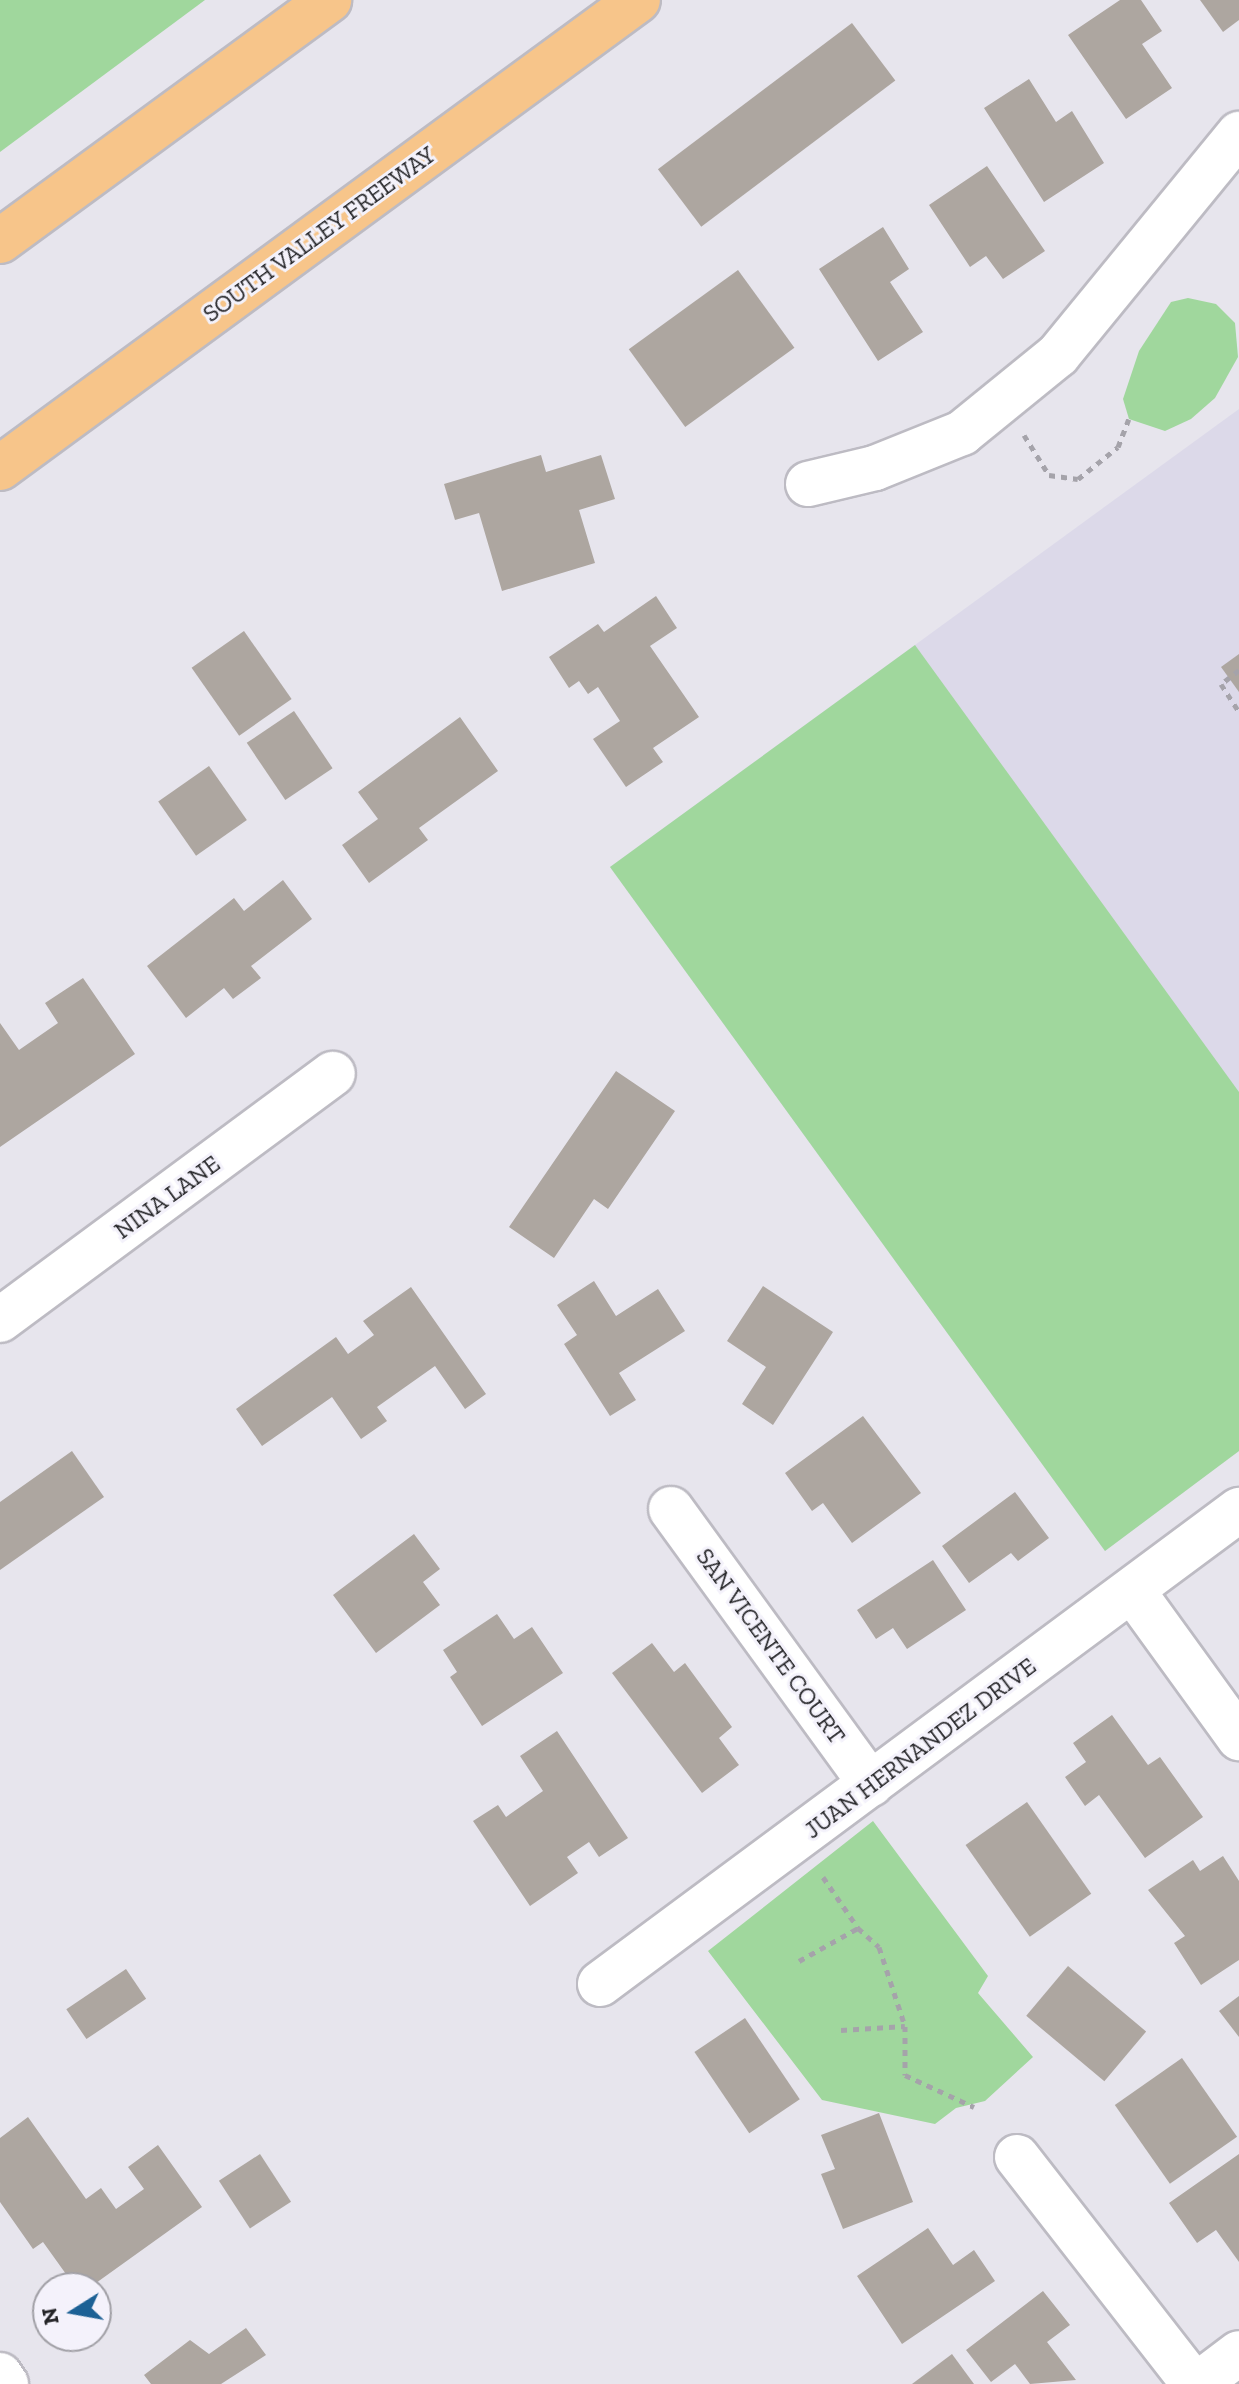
<!DOCTYPE html>
<html>
<head>
<meta charset="utf-8">
<style>
	body { margin:0 }
	#map { position:relative; width:1239px; height:2384px; overflow:hidden; background:#e7e5ed; font-family:"Zilla Slab",serif }
	div>[style] { position:absolute }
	.built>* { inset:0; background:#dcd9e9 }
	.green>* { inset:0; background:#a0d79d }
	.building>* { inset:0; background:#ada6a0; transform-origin:0 0 }
	.path>* { height:5px; margin-top:-2.5px; transform-origin:0; background:repeating-linear-gradient(90deg,#a5a3aa 0 6px,transparent 0 12px) }
	.roads { filter:drop-shadow(2px 0 #bdbbc3) drop-shadow(-2px 0 #bdbbc3) drop-shadow(0 2px #bdbbc3) drop-shadow(0 -2px #bdbbc3) }
	.minor>* { height:44px; margin:-22px; padding:0 22px; transform-origin:22px; border-radius:22px; background:#fff }
	.highway>* { height:44px; margin:-22px; padding:0 22px; transform-origin:22px; border-radius:22px; background:#f7c58a }
	span { translate:-50% -50%; white-space:nowrap; text-align:center; line-height:1.15; -webkit-text-stroke:6px #f4f2fb; paint-order:stroke }
	.street-label { font-size:24px; color:#242427 }
	.north { position:absolute; left:32px; top:2272px; width:80px; height:80px; box-sizing:border-box; background:#f4f2fb; border:2px solid #a1a0a6; border-radius:50%; rotate:259deg; font-size:22px; font-weight:700; line-height:32px; text-align:center; color:#242427 }
	.north::after { content:''; display:block; margin:auto; width:28px; height:36px; background:#1c6195; clip-path:polygon(50% 0,100% 100%,50% 72%,0 100%) }
</style>
</head>
<body>
<div id="map">
	<div class="built">
		<i style="clip-path:polygon(1239px 409px,1239px 1451px,1105px 1551px,610px 867px)"></i>
	</div>
	<div class="green">
		<i style="clip-path:polygon(0 0,205px 0,0 152px)"></i>
		<i style="clip-path:polygon(1188px 298px,1216px 304px,1235px 323px,1238px 357px,1215px 398px,1191px 419px,1165px 431px,1129px 419px,1123px 399px,1139px 351px,1171px 302px)"></i>
		<i style="clip-path:polygon(915px 645px,1239px 1092px,1239px 1451px,1105px 1551px,610px 867px)"></i>
		<i style="clip-path:polygon(873px 1821px,988px 1976px,978px 1993px,1033px 2057px,985px 2101px,956px 2108px,935px 2124px,822px 2100px,708px 1951px)"></i>
	</div>
	<div class="building">
		<i style="clip-path:polygon(1120px 0,1141px 0,1162px 31px,1142px 44px,1172px 88px,1126px 119px,1068px 35px)"></i>
		<i style="clip-path:polygon(1200px 0,1239px 0,1239px 20px,1223px 32px)"></i>
		<i style="left:852px;top:23px;width:72px;height:243px;rotate:53deg"></i>
		<i style="clip-path:polygon(1029px 79px,1056px 122px,1072px 111px,1104px 163px,1044px 202px,984px 108px)"></i>
		<i style="clip-path:polygon(987px 166px,1045px 251px,1003px 279px,986px 256px,970px 267px,929px 205px)"></i>
		<i style="clip-path:polygon(883px 227px,909px 269px,890px 282px,923px 332px,878px 361px,819px 269px)"></i>
		<i style="left:738px;top:270px;width:96px;height:135px;rotate:54deg"></i>
		<i style="clip-path:polygon(541px 455px,546px 472px,601px 455px,615px 499px,579px 510px,595px 563px,502px 591px,479px 513px,455px 520px,444px 484px)"></i>
		<i style="clip-path:polygon(656px 596px,677px 628px,650px 646px,699px 717px,653px 748px,663px 762px,626px 787px,593px 739px,620px 721px,598px 687px,588px 694px,579px 681px,569px 688px,549px 657px,598px 624px,604px 632px)"></i>
		<i style="left:244px;top:631px;width:83px;height:64px;rotate:55deg"></i>
		<i style="clip-path:polygon(1239px 654px,1239px 692px,1221px 667px)"></i>
		<i style="left:294px;top:711px;width:69px;height:57px;rotate:56deg"></i>
		<i style="clip-path:polygon(460px 717px,498px 771px,419px 828px,428px 840px,369px 883px,342px 845px,378px 819px,358px 792px)"></i>
		<i style="left:209px;top:766px;width:66px;height:62px;rotate:55deg"></i>
		<i style="clip-path:polygon(283px 880px,312px 919px,251px 966px,261px 978px,233px 999px,224px 988px,186px 1018px,147px 966px,234px 898px,244px 911px)"></i>
		<i style="clip-path:polygon(83px 978px,135px 1054px,0 1147px,0 1023px,19px 1050px,58px 1023px,45px 1003px)"></i>
		<i style="clip-path:polygon(616px 1071px,675px 1111px,608px 1209px,594px 1199px,554px 1258px,509px 1227px)"></i>
		<i style="clip-path:polygon(594px 1281px,616px 1316px,658px 1289px,685px 1331px,619px 1373px,636px 1400px,610px 1416px,564px 1344px,577px 1335px,557px 1305px)"></i>
		<i style="clip-path:polygon(763px 1286px,833px 1332px,773px 1425px,742px 1404px,766px 1367px,727px 1341px)"></i>
		<i style="clip-path:polygon(411px 1287px,486px 1394px,465px 1409px,435px 1366px,377px 1407px,387px 1421px,361px 1439px,332px 1397px,262px 1446px,236px 1409px,336px 1337px,348px 1354px,374px 1335px,363px 1321px)"></i>
		<i style="clip-path:polygon(863px 1416px,921px 1493px,852px 1543px,823px 1503px,812px 1511px,785px 1473px)"></i>
		<i style="clip-path:polygon(72px 1451px,104px 1497px,0 1570px,0 1502px)"></i>
		<i style="clip-path:polygon(1015px 1492px,1049px 1538px,1018px 1561px,1011px 1553px,969px 1583px,942px 1546px)"></i>
		<i style="clip-path:polygon(414px 1534px,440px 1569px,423px 1582px,440px 1605px,376px 1653px,333px 1595px)"></i>
		<i style="clip-path:polygon(933px 1560px,966px 1610px,907px 1649px,893px 1628px,876px 1639px,857px 1610px)"></i>
		<i style="clip-path:polygon(497px 1614px,514px 1639px,532px 1627px,563px 1673px,482px 1726px,450px 1677px,457px 1672px,443px 1650px)"></i>
		<i style="clip-path:polygon(652px 1643px,674px 1672px,685px 1663px,732px 1727px,719px 1738px,739px 1765px,702px 1793px,612px 1673px)"></i>
		<i style="clip-path:polygon(1112px 1715px,1148px 1765px,1160px 1757px,1203px 1817px,1145px 1858px,1099px 1795px,1085px 1806px,1065px 1777px,1086px 1762px,1073px 1743px)"></i>
		<i style="clip-path:polygon(557px 1731px,628px 1838px,599px 1857px,589px 1842px,567px 1857px,578px 1873px,530px 1906px,473px 1821px,498px 1805px,506px 1817px,543px 1791px,520px 1756px)"></i>
		<i style="left:1027px;top:1802px;width:112px;height:75px;rotate:55deg"></i>
		<i style="clip-path:polygon(1223px 1856px,1239px 1881px,1239px 1960px,1201px 1985px,1174px 1943px,1185px 1936px,1148px 1890px,1193px 1860px,1200px 1871px)"></i>
		<i style="left:1068px;top:1966px;width:102px;height:65px;rotate:40deg"></i>
		<i style="left:126px;top:1969px;width:36px;height:72px;rotate:56deg"></i>
		<i style="clip-path:polygon(1239px 1996px,1239px 2037px,1219px 2011px)"></i>
		<i style="left:745px;top:2018px;width:98px;height:61px;rotate:56deg"></i>
		<i style="left:1182px;top:2058px;width:96px;height:82px;rotate:55deg"></i>
		<i style="clip-path:polygon(879px 2113px,913px 2202px,843px 2229px,821px 2174px,835px 2169px,821px 2135px)"></i>
		<i style="clip-path:polygon(28px 2117px,86px 2199px,101px 2188px,116px 2209px,144px 2189px,128px 2167px,158px 2145px,202px 2207px,89px 2288px,76px 2288px,43px 2242px,33px 2249px,0 2202px,0 2138px)"></i>
		<i style="left:260px;top:2154px;width:57px;height:49px;rotate:57deg"></i>
		<i style="clip-path:polygon(1239px 2154px,1239px 2262px,1216px 2230px,1197px 2243px,1169px 2203px)"></i>
		<i style="clip-path:polygon(928px 2228px,953px 2265px,974px 2250px,995px 2281px,902px 2344px,857px 2276px)"></i>
		<i style="clip-path:polygon(1043px 2291px,1070px 2325px,1047px 2342px,1076px 2380px,1030px 2384px,1015px 2364px,991px 2382px,966px 2350px)"></i>
		<i style="clip-path:polygon(246px 2328px,266px 2355px,221px 2384px,151px 2384px,144px 2375px,190px 2340px,209px 2354px)"></i>
		<i style="clip-path:polygon(952px 2354px,974px 2384px,912px 2384px)"></i>
	</div>
	<div class="path">
		<i style="left:1024px;top:435px;width:47px;rotate:58deg"></i>
		<i style="left:1049px;top:475px;width:29px;rotate:8deg"></i>
		<i style="left:1078px;top:479px;width:51px;rotate:-38.7deg"></i>
		<i style="left:1118px;top:447px;width:30px;rotate:-69deg"></i>
		<i style="left:1239px;top:670px;width:23px;rotate:142deg"></i>
		<i style="left:1221px;top:684px;width:33px;rotate:57deg"></i>
		<i style="left:823px;top:1877px;width:62px;rotate:55.5deg"></i>
		<i style="left:858px;top:1928px;width:28px;rotate:42deg"></i>
		<i style="left:879px;top:1947px;width:83px;rotate:71.8deg"></i>
		<i style="left:905px;top:2026px;width:49px;rotate:90deg"></i>
		<i style="left:905px;top:2075px;width:76px;rotate:24.9deg"></i>
		<i style="left:799px;top:1961px;width:68px;rotate:-29.2deg"></i>
		<i style="left:841px;top:2030px;width:64px;rotate:-3.6deg"></i>
	</div>
	<div class="roads">
		<div class="minor">
			<i style="left:808px;top:484px;width:69px;rotate:-13.4deg"></i>
			<i style="left:875px;top:468px;width:94px;rotate:-21.9deg"></i>
			<i style="left:962px;top:433px;width:124px;rotate:-39.1deg"></i>
			<i style="left:1058px;top:355px;width:286px;rotate:-50.7deg"></i>
			<i style="left:0;top:1320px;width:414px;rotate:-36.5deg"></i>
			<i style="left:671px;top:1509px;width:340px;rotate:54deg"></i>
			<i style="left:1132px;top:1590px;width:183px;rotate:54.1deg"></i>
			<i style="left:600px;top:1984px;width:796px;rotate:-36.57deg"></i>
			<i style="left:1017px;top:2157px;width:288px;rotate:52.1deg"></i>
			<i style="left:0;top:2375px;width:11px;rotate:56deg"></i>
			<i style="left:1198px;top:2384px;width:51px;rotate:-37.1deg"></i>
		</div>
		<div class="highway">
			<i style="left:0;top:241px;width:408px;rotate:-36.2deg"></i>
			<i style="left:0;top:468px;width:791px;rotate:-36.26deg"></i>
		</div>
	</div>
	<div class="street-label">
		<span style="left:319px;top:234px;rotate:-36deg">SOUTH VALLEY FREEWAY</span>
		<span style="left:167px;top:1197px;rotate:-36deg">NINA LANE</span>
		<span style="left:771px;top:1646px;rotate:54deg">SAN VICENTE COURT</span>
		<span style="left:920px;top:1748px;rotate:-37deg">JUAN HERNANDEZ DRIVE</span>
	</div>
	<div class="north">N</div>
</div>
</body>
</html>
